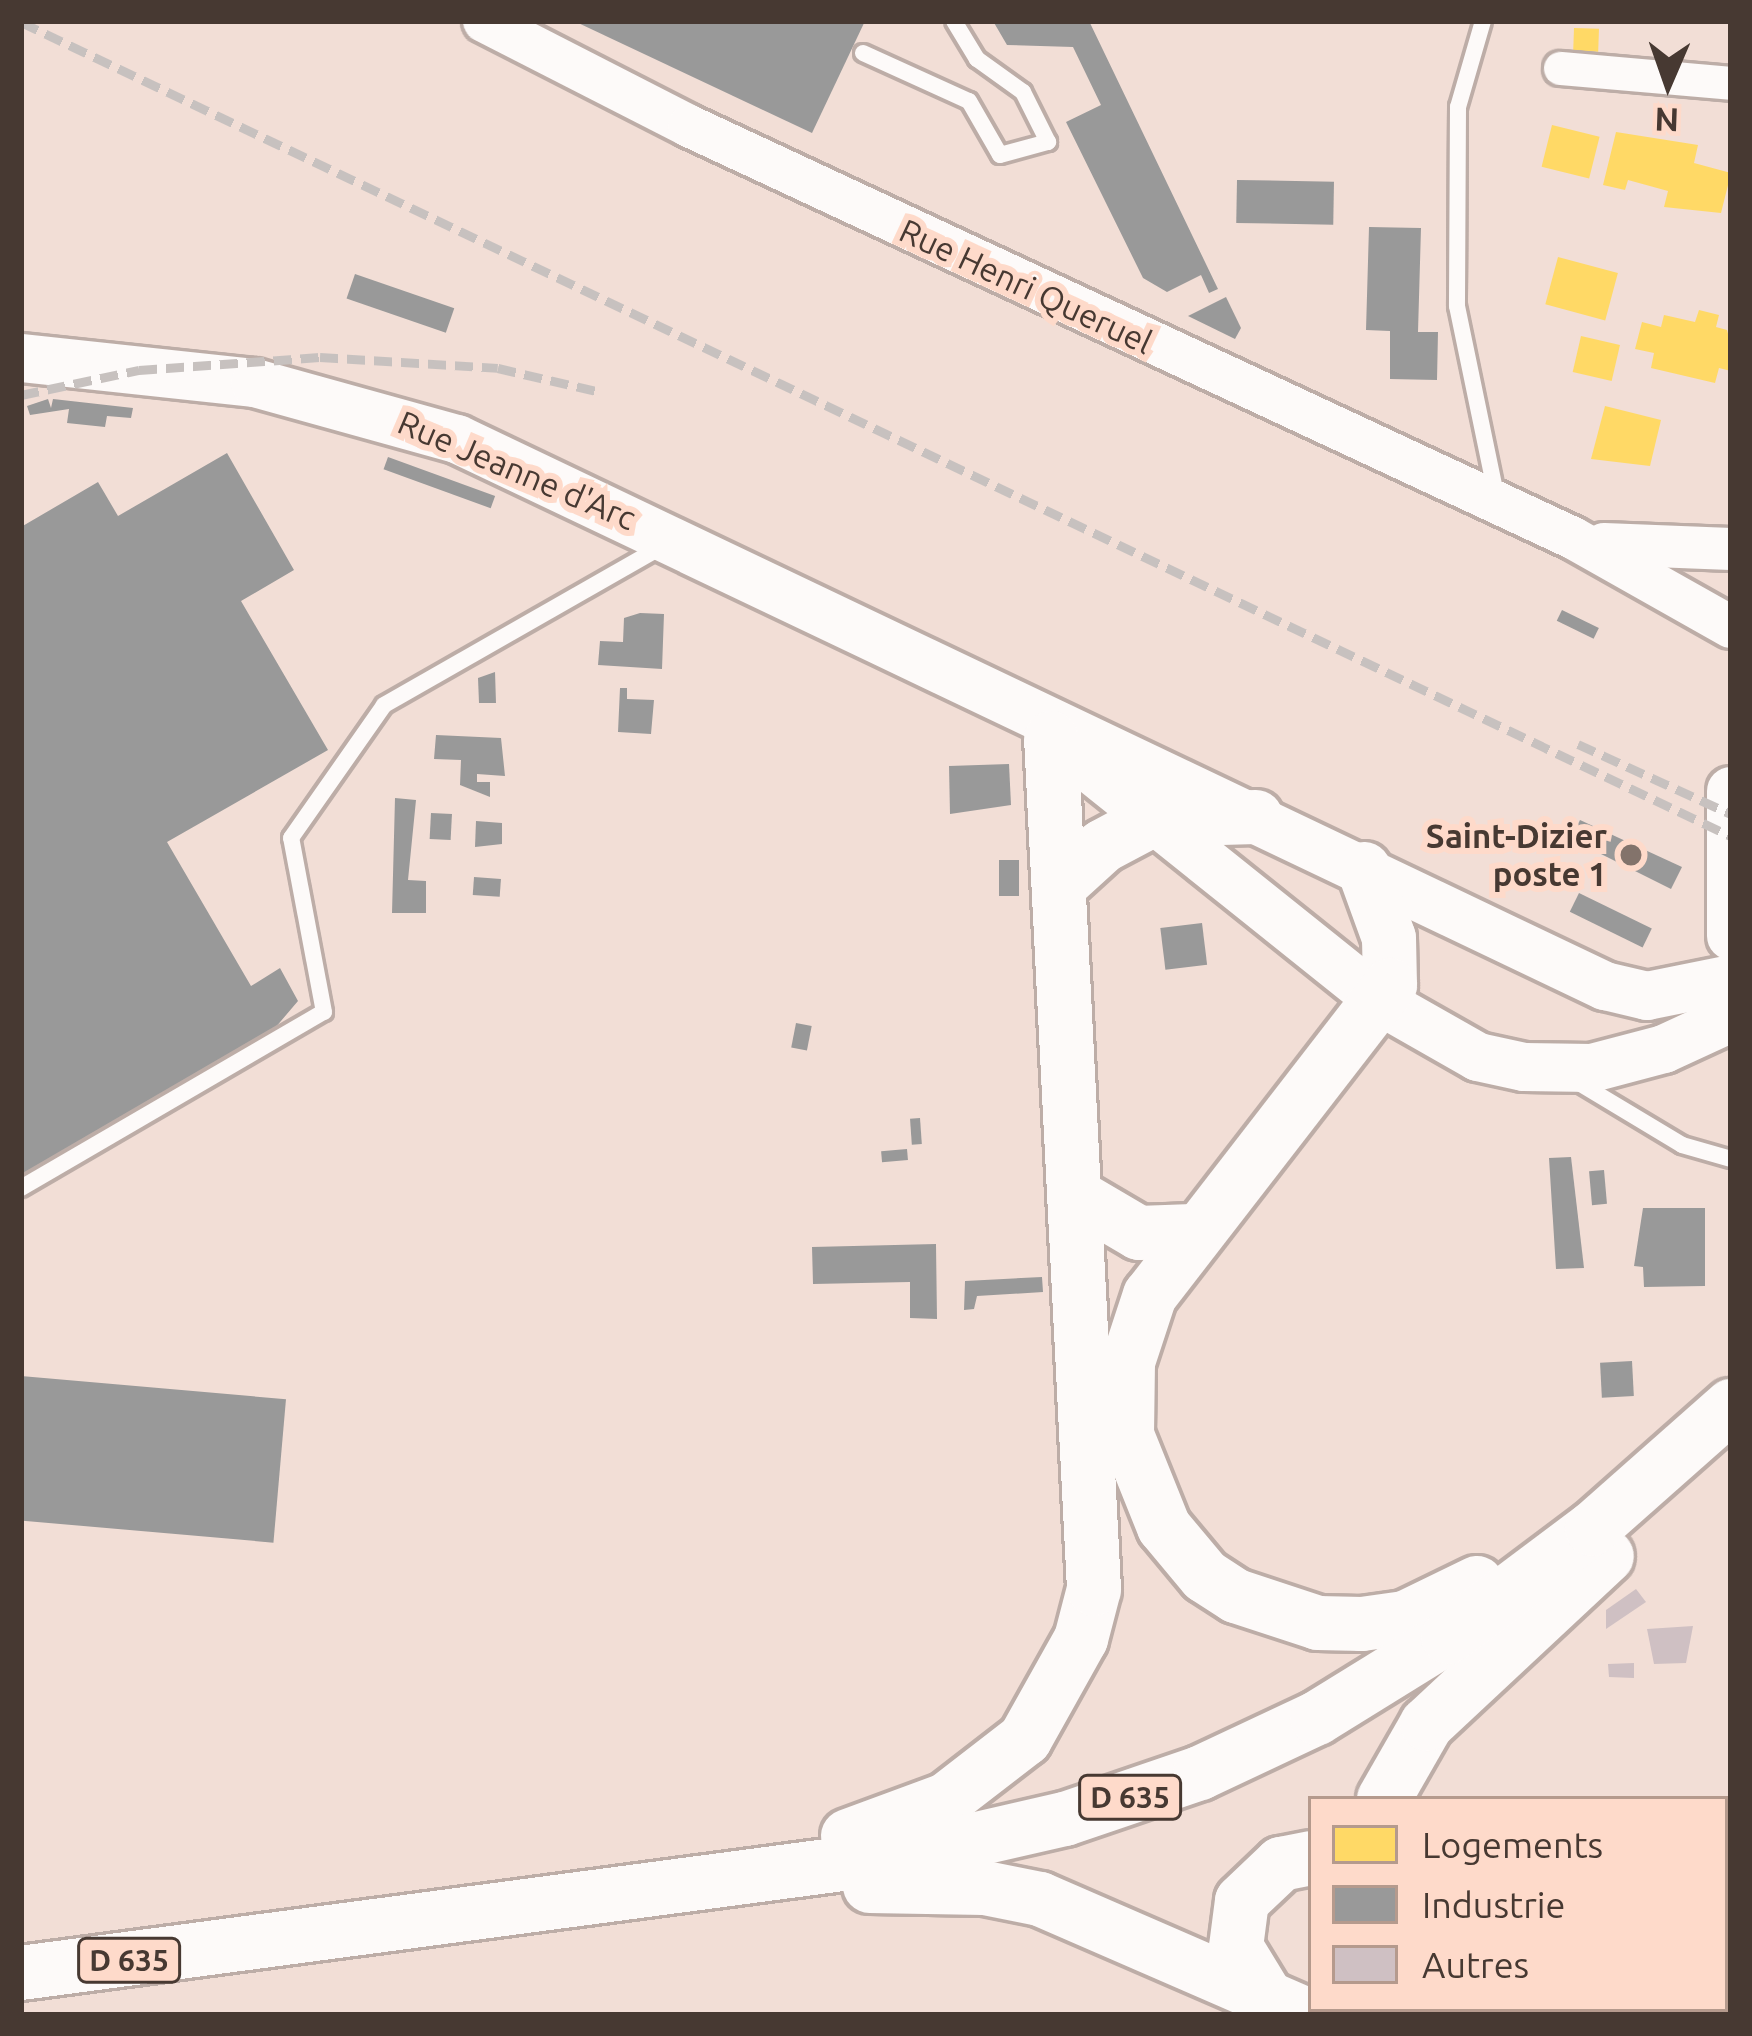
<!DOCTYPE html>
<html>
<head>
<meta charset="utf-8">
<style>
	body { margin:0 }
	#map { position:relative; width:1752px; height:2036px; overflow:hidden; background:#f2ded6; font-family:Ubuntu,sans-serif }
	div>[style] { position:absolute }
	.homes>* { inset:0; background:#ffd966; transform-origin:0 0 }
	.industry>* { inset:0; background:#999; transform-origin:0 0 }
	.building>* { inset:0; background:#cfc0c3 }
	.roads { filter:drop-shadow(3px 0 #bdada7) drop-shadow(-3px 0 #bdada7) drop-shadow(0 3px #bdada7) drop-shadow(0 -3px #bdada7) }
	.service>* { height:16px; margin:-8px; padding:0 8px; transform-origin:8px; border-radius:8px; background:#fdfaf9 }
	.minor>* { height:33px; margin:-16.5px; padding:0 16.5px; transform-origin:16.5px; border-radius:16.5px; background:#fdfaf9 }
	.tertiary>* { height:42px; margin:-21px; padding:0 21px; transform-origin:21px; border-radius:21px; background:#fdfaf9 }
	.secondary>* { height:48px; margin:-24px; padding:0 24px; transform-origin:24px; border-radius:24px; background:#fdfaf9 }
	.primary>* { height:54px; margin:-27px; padding:0 27px; transform-origin:27px; border-radius:27px; background:#fdfaf9 }
	.rail>* { height:9px; margin-top:-4.5px; transform-origin:0; background:repeating-linear-gradient(90deg,#c7c1bf 0 18px,transparent 0 27px) }
	.dots>* { width:33px; height:33px; translate:-50% -50%; box-sizing:border-box; border:6px solid #fedaca; border-radius:50% }
	span { translate:-50% -50%; white-space:nowrap; text-align:center; line-height:1.15; -webkit-text-stroke:12px #fedaca; paint-order:stroke }
	.shield-label span { padding:3px 9px; background:#fedaca; border:3px solid; border-radius:9px; -webkit-text-stroke-width:0 }
	.shield-label { font-size:30px; color:#473932; font-weight:700 }
	.street-label { font-size:33px; color:#473932 }
	.poi-label { font-size:33px; color:#473932; font-weight:700 }
	.right { translate:-100% -50%; text-align:right }
	.frame { position:absolute; inset:0; border:24px solid #473932; pointer-events:none }
	.legend { position:absolute; left:1308px; top:1796px; width:420px; height:216px; box-sizing:border-box; background:#fedaca; border:3px solid #b59a8d; margin:0; padding:15px 21px; list-style:none; font-size:36px; color:#473932 }
	.legend li { display:flex; align-items:center; gap:24px; height:60px }
	.legend b { width:60px; border:3px solid #b59a8d }
	.north { position:absolute; left:1608px; top:24px; width:120px; height:120px; -webkit-text-stroke:9px #fedaca; paint-order:stroke; rotate:182deg; font-size:33px; font-weight:700; line-height:48px; text-align:center; color:#473932 }
	.north::after { content:''; display:block; margin:auto; width:42px; height:54px; background:#473932; clip-path:polygon(50% 0,100% 100%,50% 72%,0 100%) }
</style>
</head>
<body>
<div id="map">
	<div class="homes">
		<i style="left:1574px;top:28px;width:25px;height:23px;rotate:2deg"></i>
		<i style="left:1552px;top:125px;width:49px;height:43px;rotate:14deg"></i>
		<i style="clip-path:polygon(1616px 132px,1698px 145px,1694px 163px,1731px 173px,1721px 213px,1664px 207px,1668px 191px,1628px 180px,1625px 190px,1603px 185px)"></i>
		<i style="left:1558px;top:257px;width:62px;height:49px;rotate:15deg"></i>
		<i style="clip-path:polygon(1699px 310px,1719px 315px,1716px 327px,1727px 330px,1731px 345px,1731px 371px,1719px 368px,1715px 383px,1651px 368px,1654px 353px,1635px 349px,1642px 322px,1661px 327px,1664px 315px,1695px 322px)"></i>
		<i style="left:1581px;top:336px;width:40px;height:37px;rotate:13deg"></i>
		<i style="clip-path:polygon(1605px 406px,1661px 420px,1650px 466px,1591px 459px)"></i>
	</div>
	<div class="industry">
		<i style="clip-path:polygon(574px 21px,865px 21px,812px 133px)"></i>
		<i style="clip-path:polygon(993px 21px,1090px 23px,1218px 289px,1209px 293px,1201px 275px,1167px 292px,1143px 278px,1066px 122px,1101px 105px,1073px 47px,1007px 45px)"></i>
		<i style="left:1237px;top:180px;width:97px;height:43px;rotate:1deg"></i>
		<i style="clip-path:polygon(1369px 227px,1421px 228px,1418px 332px,1438px 332px,1437px 380px,1390px 379px,1390px 331px,1366px 330px)"></i>
		<i style="left:355px;top:274px;width:105px;height:26px;rotate:19deg"></i>
		<i style="clip-path:polygon(1226px 297px,1241px 328px,1235px 339px,1188px 316px)"></i>
		<i style="clip-path:polygon(48px 399px,51px 408px,53px 399px,133px 408px,131px 418px,107px 416px,105px 427px,67px 423px,69px 409px,30px 415px,27px 406px)"></i>
		<i style="clip-path:polygon(227px 453px,294px 570px,241px 601px,328px 750px,167px 842px,251px 986px,280px 968px,298px 1001px,275px 1028px,21px 1177px,21px 527px,98px 482px,118px 516px)"></i>
		<i style="left:388px;top:457px;width:114px;height:13px;rotate:20deg"></i>
		<i style="left:1562px;top:610px;width:41px;height:12px;rotate:26deg"></i>
		<i style="clip-path:polygon(640px 613px,664px 614px,662px 669px,598px 665px,600px 641px,623px 642px,624px 618px)"></i>
		<i style="clip-path:polygon(495px 672px,496px 703px,479px 703px,478px 678px)"></i>
		<i style="clip-path:polygon(620px 688px,627px 688px,627px 699px,654px 700px,651px 734px,618px 732px)"></i>
		<i style="clip-path:polygon(436px 735px,501px 738px,505px 776px,477px 774px,477px 782px,490px 782px,490px 797px,460px 785px,461px 760px,434px 759px)"></i>
		<i style="clip-path:polygon(1009px 764px,1011px 805px,950px 814px,949px 766px)"></i>
		<i style="clip-path:polygon(395px 798px,416px 800px,408px 880px,426px 881px,426px 913px,392px 913px)"></i>
		<i style="left:431px;top:813px;width:21px;height:26px;rotate:3deg"></i>
		<i style="clip-path:polygon(1580px 820px,1682px 867px,1671px 889px,1571px 839px)"></i>
		<i style="clip-path:polygon(476px 821px,502px 823px,502px 844px,475px 847px)"></i>
		<i style="left:999px;top:860px;width:20px;height:36px"></i>
		<i style="left:474px;top:877px;width:27px;height:18px;rotate:4deg"></i>
		<i style="left:1579px;top:893px;width:81px;height:21px;rotate:26deg"></i>
		<i style="left:1202px;top:923px;width:42px;height:42px;rotate:83deg"></i>
		<i style="left:796px;top:1023px;width:16px;height:25px;rotate:11deg"></i>
		<i style="left:920px;top:1118px;width:26px;height:10px;rotate:86deg"></i>
		<i style="left:907px;top:1149px;width:11px;height:26px;rotate:85deg"></i>
		<i style="clip-path:polygon(1571px 1157px,1584px 1268px,1556px 1269px,1549px 1158px)"></i>
		<i style="left:1604px;top:1170px;width:34px;height:15px;rotate:85deg"></i>
		<i style="clip-path:polygon(1643px 1208px,1705px 1208px,1705px 1286px,1644px 1287px,1643px 1267px,1634px 1266px)"></i>
		<i style="clip-path:polygon(936px 1244px,937px 1319px,910px 1318px,910px 1282px,813px 1284px,812px 1247px)"></i>
		<i style="clip-path:polygon(1042px 1277px,1043px 1292px,977px 1296px,974px 1309px,964px 1310px,965px 1281px)"></i>
		<i style="left:1632px;top:1361px;width:35px;height:32px;rotate:87deg"></i>
		<i style="left:21px;top:1376px;width:266px;height:144px;rotate:5deg"></i>
	</div>
	<div class="building">
		<i style="clip-path:polygon(1636px 1589px,1646px 1602px,1606px 1629px,1606px 1610px)"></i>
		<i style="clip-path:polygon(1693px 1626px,1686px 1663px,1654px 1664px,1647px 1629px)"></i>
		<i style="clip-path:polygon(1634px 1663px,1634px 1678px,1609px 1677px,1608px 1664px)"></i>
	</div>
	<div class="roads">
		<div class="service">
			<i style="left:1483px;top:21px;width:90px;rotate:106.2deg"></i>
			<i style="left:1458px;top:107px;width:199px;rotate:90.3deg"></i>
			<i style="left:1457px;top:306px;width:197px;rotate:78.3deg"></i>
			<i style="left:863px;top:53px;width:116px;rotate:24.4deg"></i>
			<i style="left:969px;top:101px;width:62px;rotate:60.1deg"></i>
			<i style="left:1000px;top:155px;width:50px;rotate:-15.2deg"></i>
			<i style="left:1048px;top:142px;width:56px;rotate:-116.6deg"></i>
			<i style="left:1023px;top:92px;width:57px;rotate:-144.3deg"></i>
			<i style="left:977px;top:59px;width:44px;rotate:-121.2deg"></i>
			<i style="left:1574px;top:1080px;width:126px;rotate:31deg"></i>
			<i style="left:1682px;top:1145px;width:51px;rotate:15.9deg"></i>
			<i style="left:21px;top:1188px;width:350px;rotate:-30.2deg"></i>
			<i style="left:324px;top:1012px;width:177px;rotate:-100.7deg"></i>
			<i style="left:291px;top:838px;width:162px;rotate:-55deg"></i>
			<i style="left:384px;top:705px;width:322px;rotate:-29.7deg"></i>
		</div>
		<div class="minor">
			<i style="left:1560px;top:68px;width:172px;rotate:5deg"></i>
		</div>
		<div class="tertiary">
			<i style="left:484px;top:21px;width:230px;rotate:27.1deg"></i>
			<i style="left:689px;top:126px;width:975px;rotate:24.99deg"></i>
			<i style="left:1573px;top:538px;width:181px;rotate:29.4deg"></i>
			<i style="left:1604px;top:544px;width:127px;rotate:2.3deg"></i>
		</div>
		<div class="secondary">
			<i style="left:21px;top:358px;width:235px;rotate:6.1deg"></i>
			<i style="left:255px;top:383px;width:210px;rotate:15.5deg"></i>
			<i style="left:457px;top:439px;width:1272px;rotate:25.48deg"></i>
			<i style="left:1605px;top:986px;width:43px;rotate:13.4deg"></i>
			<i style="left:1647px;top:996px;width:86px;rotate:-11.4deg"></i>
			<i style="left:1062px;top:746px;width:411px;rotate:38.7deg"></i>
			<i style="left:1383px;top:1003px;width:109px;rotate:29.6deg"></i>
			<i style="left:1478px;top:1057px;width:47px;rotate:12.3deg"></i>
			<i style="left:1524px;top:1067px;width:68px;rotate:0.8deg"></i>
			<i style="left:1592px;top:1068px;width:74px;rotate:-14.8deg"></i>
			<i style="left:1664px;top:1049px;width:74px;rotate:-24.8deg"></i>
			<i style="left:1731px;top:791px;width:145px;rotate:90deg"></i>
		</div>
		<div class="primary">
			<i style="left:1364px;top:869px;width:73px;rotate:70.1deg"></i>
			<i style="left:1389px;top:938px;width:47px;rotate:88.8deg"></i>
			<i style="left:1390px;top:985px;width:392px;rotate:127.7deg"></i>
			<i style="left:1150px;top:1295px;width:71px;rotate:108.2deg"></i>
			<i style="left:1128px;top:1362px;width:73px;rotate:90.8deg"></i>
			<i style="left:1127px;top:1435px;width:99px;rotate:68.1deg"></i>
			<i style="left:1164px;top:1527px;width:64px;rotate:50.1deg"></i>
			<i style="left:1205px;top:1576px;width:37px;rotate:33deg"></i>
			<i style="left:1236px;top:1596px;width:86px;rotate:18.2deg"></i>
			<i style="left:1318px;top:1623px;width:44px;rotate:1.3deg"></i>
			<i style="left:1362px;top:1624px;width:43px;rotate:-7.9deg"></i>
			<i style="left:1405px;top:1618px;width:80px;rotate:-25.9deg"></i>
			<i style="left:1059px;top:886px;width:59px;rotate:-42.3deg"></i>
			<i style="left:1103px;top:846px;width:55px;rotate:-28deg"></i>
			<i style="left:1152px;top:820px;width:104px;rotate:-1.7deg"></i>
			<i style="left:1076px;top:1196px;width:73px;rotate:30.4deg"></i>
			<i style="left:1139px;top:1233px;width:54px;rotate:-2.1deg"></i>
			<i style="left:1384px;top:1799px;width:86px;rotate:-60.2deg"></i>
			<i style="left:1427px;top:1724px;width:246px;rotate:-43deg"></i>
			<i style="left:848px;top:1836px;width:104px;rotate:-20.2deg"></i>
			<i style="left:946px;top:1800px;width:100px;rotate:-37.7deg"></i>
			<i style="left:1025px;top:1739px;width:115px;rotate:-60.8deg"></i>
			<i style="left:1081px;top:1639px;width:52px;rotate:-75.4deg"></i>
			<i style="left:1094px;top:1589px;width:852px;rotate:-92.89deg"></i>
			<i style="left:870px;top:1886px;width:115px;rotate:1deg"></i>
			<i style="left:985px;top:1888px;width:56px;rotate:11.3deg"></i>
			<i style="left:1040px;top:1899px;width:291px;rotate:23.5deg"></i>
			<i style="left:21px;top:1973px;width:890px;rotate:-7.56deg"></i>
			<i style="left:903px;top:1856px;width:166px;rotate:-12.9deg"></i>
			<i style="left:1065px;top:1819px;width:143px;rotate:-18.8deg"></i>
			<i style="left:1200px;top:1773px;width:129px;rotate:-25.2deg"></i>
			<i style="left:1317px;top:1718px;width:154px;rotate:-31.7deg"></i>
			<i style="left:1448px;top:1637px;width:180px;rotate:-36.9deg"></i>
			<i style="left:1592px;top:1529px;width:186px;rotate:-41.5deg"></i>
			<i style="left:1266px;top:1996px;width:57px;rotate:-121.5deg"></i>
			<i style="left:1236px;top:1947px;width:46px;rotate:-82.6deg"></i>
			<i style="left:1242px;top:1901px;width:54px;rotate:-43.5deg"></i>
			<i style="left:1281px;top:1864px;width:31px;rotate:-11deg"></i>
			<i style="left:1725px;top:2001px;width:10px;rotate:-53deg"></i>
			<i style="left:1441px;top:2009px;width:12px;rotate:31deg"></i>
		</div>
	</div>
	<div class="rail">
		<i style="left:21px;top:22px;width:1894px;rotate:25.46deg"></i>
		<i style="left:21px;top:395px;width:121px;rotate:-12deg"></i>
		<i style="left:139px;top:370px;width:181px;rotate:-4.1deg"></i>
		<i style="left:320px;top:357px;width:178px;rotate:3.5deg"></i>
		<i style="left:498px;top:368px;width:105px;rotate:13.2deg"></i>
		<i style="left:1578px;top:744px;width:168px;rotate:24.6deg"></i>
	</div>
	<div class="dots">
		<i style="left:1631px;top:855px;background:#83736b"></i>
	</div>
	<div class="shield-label">
		<span style="left:1130px;top:1797px">D 635</span>
		<span style="left:129px;top:1960px">D 635</span>
	</div>
	<div class="street-label">
		<span style="left:1026px;top:286px;rotate:25deg">Rue Henri Queruel</span>
		<span style="left:517px;top:470px;rotate:23deg">Rue Jeanne d'Arc</span>
	</div>
	<div class="poi-label">
		<span class="right" style="left:1607px;top:855px">Saint-Dizier<br>poste 1</span>
	</div>
	<div class="frame"></div>
	<ul class="legend">
	<li><b style="height:33px;background:#ffd966"></b>Logements</li>
	<li><b style="height:33px;background:#999"></b>Industrie</li>
	<li><b style="height:33px;background:#cfc0c3"></b>Autres</li>
	</ul>
	<div class="north">N</div>
</div>
</body>
</html>
